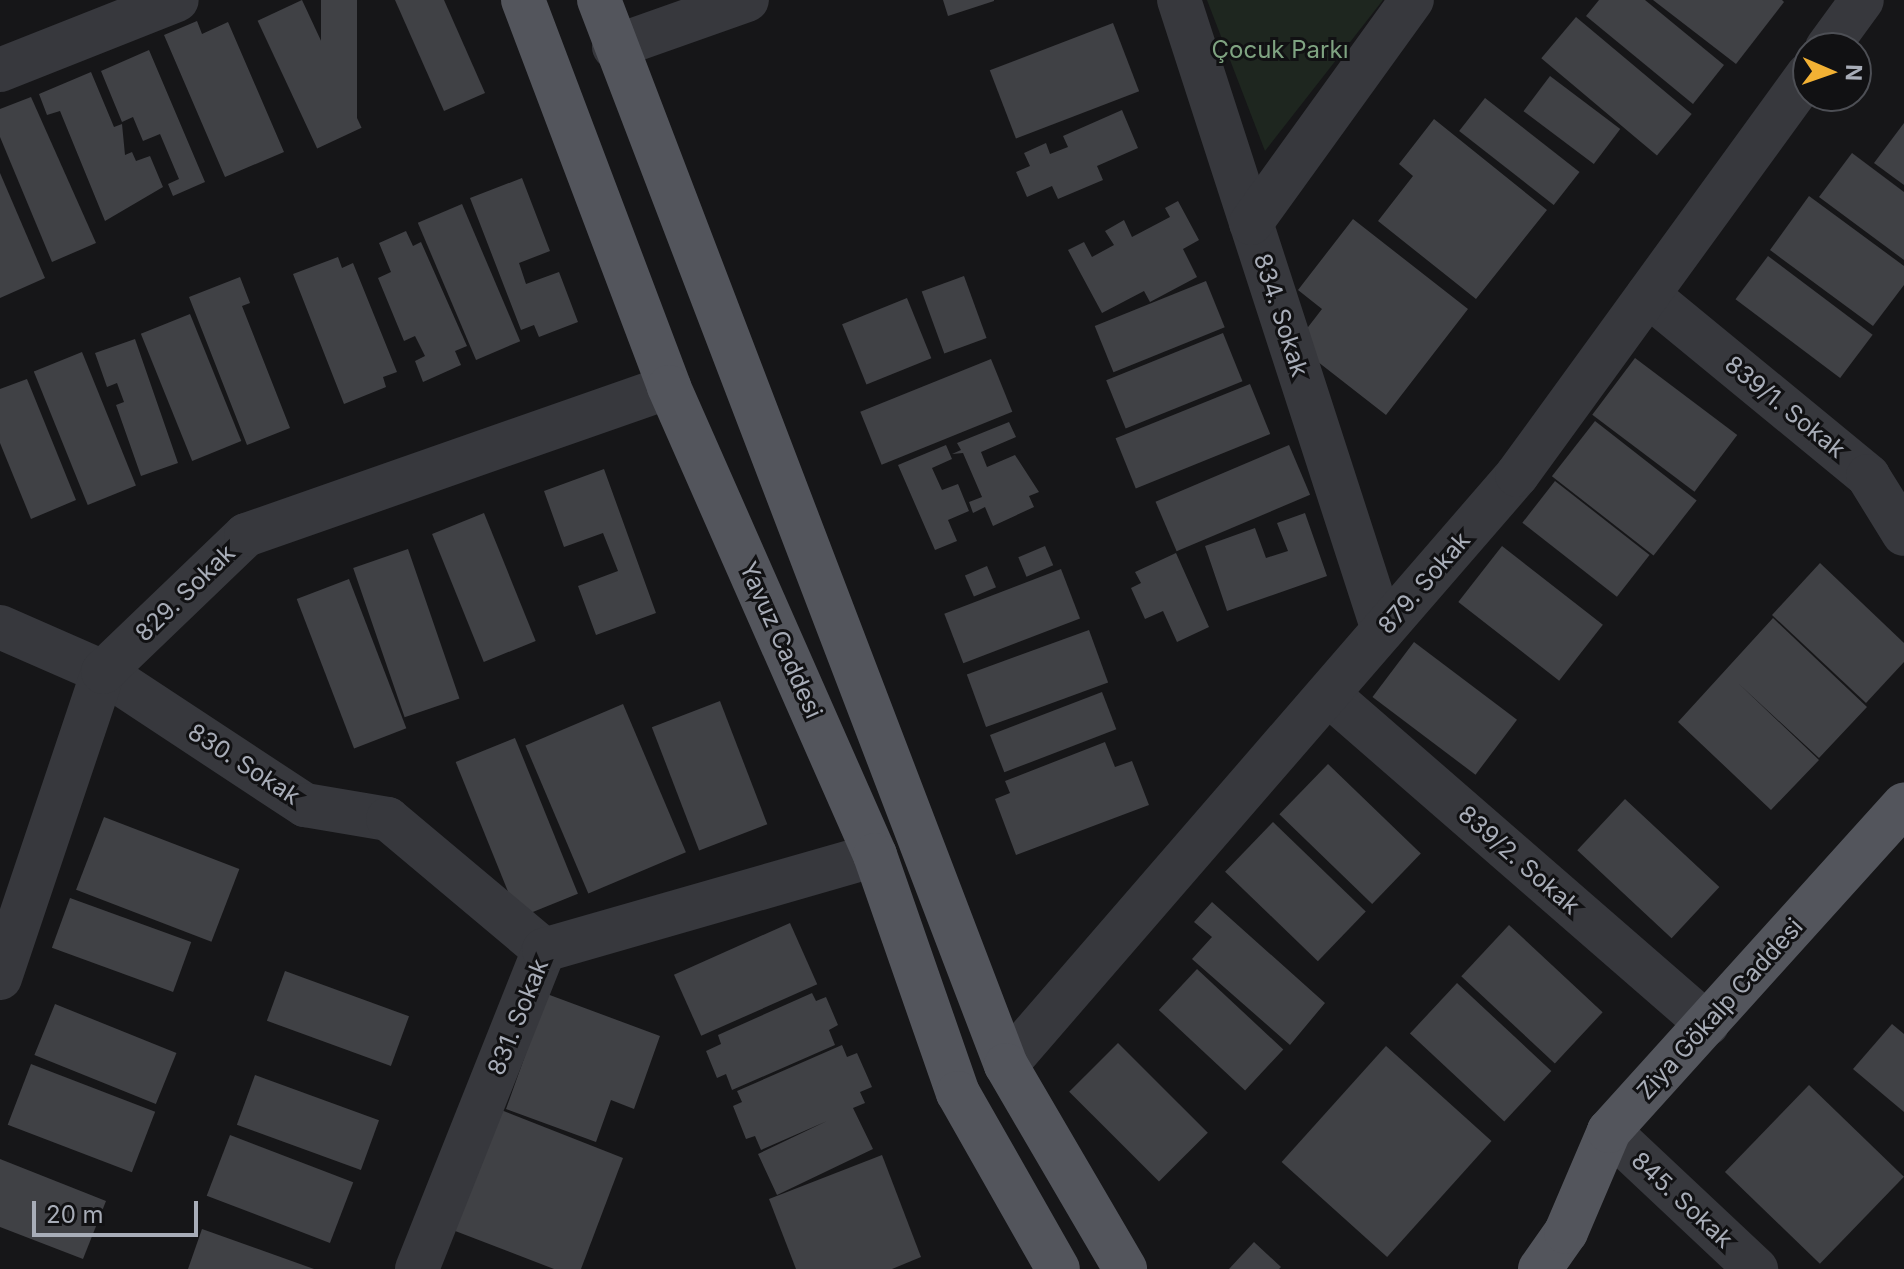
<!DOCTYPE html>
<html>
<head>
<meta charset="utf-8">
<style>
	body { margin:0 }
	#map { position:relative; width:1904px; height:1269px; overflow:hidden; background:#161618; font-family:Inter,sans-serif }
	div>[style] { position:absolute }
	.green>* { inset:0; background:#1e261f }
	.building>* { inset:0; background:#404145; transform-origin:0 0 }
	.minor>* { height:44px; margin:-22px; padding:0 22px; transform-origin:22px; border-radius:22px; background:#37383d }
	.major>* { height:44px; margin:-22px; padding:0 22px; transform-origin:22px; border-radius:22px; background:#53555c }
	span { translate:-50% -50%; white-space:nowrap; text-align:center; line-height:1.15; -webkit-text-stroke:6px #111113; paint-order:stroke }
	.park-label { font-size:24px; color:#7fa381 }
	.street-label { font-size:24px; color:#a8adb8 }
	.north { position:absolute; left:1792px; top:32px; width:80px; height:80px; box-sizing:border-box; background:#111113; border:2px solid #4d4f55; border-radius:50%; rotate:92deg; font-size:22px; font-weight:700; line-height:32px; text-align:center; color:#a8adb8 }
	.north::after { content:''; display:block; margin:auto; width:28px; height:36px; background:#f2b134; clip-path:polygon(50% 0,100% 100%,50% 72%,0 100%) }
	.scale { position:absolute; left:32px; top:1201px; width:166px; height:36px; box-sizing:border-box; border:4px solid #a8adb8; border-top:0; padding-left:10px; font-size:24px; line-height:28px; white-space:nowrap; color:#a8adb8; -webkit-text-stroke:6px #111113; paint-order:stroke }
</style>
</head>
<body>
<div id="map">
	<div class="green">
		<i style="clip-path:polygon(1207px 0,1383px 0,1265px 151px)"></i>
	</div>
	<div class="building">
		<i style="left:302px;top:0;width:141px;height:49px;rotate:65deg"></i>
		<i style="left:321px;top:0;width:36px;height:126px"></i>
		<i style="clip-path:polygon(395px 0,444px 0,485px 93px,444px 111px)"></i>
		<i style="clip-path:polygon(943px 0,994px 0,994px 1px,948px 16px)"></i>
		<i style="clip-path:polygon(1599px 0,1645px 0,1724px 65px,1693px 104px,1586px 16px)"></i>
		<i style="clip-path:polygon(1653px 0,1782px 0,1784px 2px,1736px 64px)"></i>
		<i style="left:1576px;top:17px;width:151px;height:54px;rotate:40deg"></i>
		<i style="clip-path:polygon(197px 21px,202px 34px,228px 22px,284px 152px,225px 177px,164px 35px)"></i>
		<i style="left:1113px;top:23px;width:73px;height:132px;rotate:69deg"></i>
		<i style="clip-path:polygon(149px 50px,205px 182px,173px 196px,168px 184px,179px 179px,160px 134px,143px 141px,133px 117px,122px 122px,101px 71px)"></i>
		<i style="clip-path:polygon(91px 72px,114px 127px,122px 124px,125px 155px,132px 152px,136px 161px,150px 156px,163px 187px,105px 221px,60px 111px,47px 115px,39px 94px)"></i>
		<i style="left:1550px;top:76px;width:88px;height:44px;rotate:37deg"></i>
		<i style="clip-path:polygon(31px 97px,96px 243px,52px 262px,0 137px,0 109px)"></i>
		<i style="left:1485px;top:98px;width:120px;height:42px;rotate:38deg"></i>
		<i style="clip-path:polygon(1122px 110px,1138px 148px,1097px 166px,1103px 180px,1058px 199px,1052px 186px,1027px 197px,1016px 172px,1030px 166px,1024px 153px,1046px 143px,1050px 154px,1068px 147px,1063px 136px)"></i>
		<i style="clip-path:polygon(1434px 119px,1547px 210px,1476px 299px,1378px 221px,1413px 176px,1399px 164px)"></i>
		<i style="clip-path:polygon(1904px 123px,1904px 185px,1874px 163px)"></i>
		<i style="clip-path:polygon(1852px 153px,1904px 192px,1904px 260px,1819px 197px)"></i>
		<i style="clip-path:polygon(0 173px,45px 278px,0 298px)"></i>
		<i style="clip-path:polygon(522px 178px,550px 251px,519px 263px,526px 284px,559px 272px,578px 322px,539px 337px,534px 325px,521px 330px,470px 198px)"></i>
		<i style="clip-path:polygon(1809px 196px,1904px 266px,1904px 285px,1873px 326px,1770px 250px)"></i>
		<i style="clip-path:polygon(1178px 201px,1199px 240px,1183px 249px,1197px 277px,1150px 302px,1144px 291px,1102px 313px,1068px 250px,1084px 242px,1092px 257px,1114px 245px,1105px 231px,1124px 220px,1132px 237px,1170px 217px,1165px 208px)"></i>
		<i style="left:462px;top:204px;width:149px;height:48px;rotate:67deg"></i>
		<i style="clip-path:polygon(1353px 219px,1468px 309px,1386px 415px,1295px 344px,1322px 309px,1298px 290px)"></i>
		<i style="clip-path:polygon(406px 231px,413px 246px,421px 242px,467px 346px,455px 351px,461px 365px,423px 382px,415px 361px,425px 356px,415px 336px,404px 341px,378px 278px,391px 272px,379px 243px)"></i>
		<i style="left:1768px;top:256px;width:131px;height:54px;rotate:37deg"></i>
		<i style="clip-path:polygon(338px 257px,342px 268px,353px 263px,397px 372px,383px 377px,386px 387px,344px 404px,293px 274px)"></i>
		<i style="left:964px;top:276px;width:66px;height:45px;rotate:70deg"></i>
		<i style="clip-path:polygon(240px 277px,250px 303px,242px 306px,290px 428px,247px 445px,189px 297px)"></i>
		<i style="left:1206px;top:281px;width:50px;height:120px;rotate:68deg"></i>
		<i style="left:907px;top:298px;width:65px;height:70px;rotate:68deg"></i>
		<i style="left:190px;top:314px;width:137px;height:53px;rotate:68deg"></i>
		<i style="left:1223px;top:333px;width:52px;height:126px;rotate:68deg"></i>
		<i style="clip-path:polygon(135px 339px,178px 463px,141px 476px,116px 405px,124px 402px,117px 383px,107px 387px,95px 353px)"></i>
		<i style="left:82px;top:352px;width:144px;height:52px;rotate:68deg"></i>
		<i style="left:1635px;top:358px;width:128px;height:71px;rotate:37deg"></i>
		<i style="left:991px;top:359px;width:57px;height:141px;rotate:68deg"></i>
		<i style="clip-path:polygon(27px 379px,76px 500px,31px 519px,0 443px,0 389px)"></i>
		<i style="left:1250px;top:384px;width:54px;height:145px;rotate:68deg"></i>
		<i style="left:1595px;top:421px;width:129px;height:70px;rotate:38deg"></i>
		<i style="clip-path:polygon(1009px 422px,1016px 437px,981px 452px,987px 467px,1015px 455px,1039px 492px,1029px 496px,1034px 507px,993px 526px,985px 507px,973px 513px,969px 502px,982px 497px,963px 453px,952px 454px,961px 450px,957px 443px)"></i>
		<i style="clip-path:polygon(946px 445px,952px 459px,932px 468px,942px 490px,958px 484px,969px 511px,948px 520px,957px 541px,935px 550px,898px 465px)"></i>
		<i style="left:1289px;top:445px;width:54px;height:145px;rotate:67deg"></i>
		<i style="clip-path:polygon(604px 469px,656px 613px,596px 635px,578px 586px,618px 571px,603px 533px,564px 547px,544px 491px)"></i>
		<i style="left:1555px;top:481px;width:120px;height:53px;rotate:38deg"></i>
		<i style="left:484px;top:513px;width:138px;height:56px;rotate:68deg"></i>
		<i style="clip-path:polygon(1305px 513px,1327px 576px,1227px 611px,1205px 546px,1255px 528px,1266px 558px,1288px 551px,1277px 523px)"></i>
		<i style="left:1045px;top:546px;width:21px;height:29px;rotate:67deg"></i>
		<i style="left:1502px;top:546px;width:128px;height:71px;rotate:38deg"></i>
		<i style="left:408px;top:549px;width:158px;height:58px;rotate:71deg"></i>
		<i style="clip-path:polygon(1176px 553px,1209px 627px,1177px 642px,1163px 611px,1145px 619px,1131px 588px,1141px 583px,1135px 572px)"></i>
		<i style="clip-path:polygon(1820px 563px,1904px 643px,1904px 662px,1866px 703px,1772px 615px)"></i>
		<i style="left:987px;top:566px;width:23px;height:24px;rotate:67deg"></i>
		<i style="left:1061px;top:569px;width:53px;height:125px;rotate:69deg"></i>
		<i style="left:349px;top:579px;width:160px;height:56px;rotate:69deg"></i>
		<i style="clip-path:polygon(1773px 618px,1867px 707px,1819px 758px,1738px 683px,1819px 760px,1771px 810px,1678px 722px)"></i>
		<i style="left:1089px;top:630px;width:56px;height:130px;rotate:70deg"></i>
		<i style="left:1414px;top:642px;width:129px;height:69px;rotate:37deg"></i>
		<i style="left:1102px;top:692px;width:40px;height:120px;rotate:69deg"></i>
		<i style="left:720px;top:701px;width:132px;height:73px;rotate:69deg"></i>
		<i style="left:623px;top:704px;width:161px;height:106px;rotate:67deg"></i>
		<i style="left:515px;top:738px;width:168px;height:64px;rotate:68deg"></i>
		<i style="clip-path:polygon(1105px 742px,1115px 767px,1132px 761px,1149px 805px,1016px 855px,995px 799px,1010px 793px,1005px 781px)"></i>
		<i style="left:1328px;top:764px;width:129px;height:70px;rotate:44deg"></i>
		<i style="left:1625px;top:799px;width:129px;height:70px;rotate:43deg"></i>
		<i style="left:104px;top:817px;width:145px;height:78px;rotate:21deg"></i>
		<i style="left:1273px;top:822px;width:129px;height:69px;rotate:44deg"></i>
		<i style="left:70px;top:898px;width:129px;height:53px;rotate:20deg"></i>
		<i style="clip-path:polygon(1212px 902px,1325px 1003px,1290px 1045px,1192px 959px,1212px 937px,1194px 922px)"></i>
		<i style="left:790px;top:923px;width:67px;height:127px;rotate:66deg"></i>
		<i style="left:1509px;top:925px;width:128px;height:70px;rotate:43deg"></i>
		<i style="left:1197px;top:969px;width:118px;height:56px;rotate:43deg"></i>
		<i style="left:285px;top:971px;width:132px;height:53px;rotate:20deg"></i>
		<i style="left:1457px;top:983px;width:129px;height:69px;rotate:43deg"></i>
		<i style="clip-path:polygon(812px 993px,816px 1001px,826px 997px,838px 1025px,829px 1030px,835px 1045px,732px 1090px,726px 1074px,717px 1078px,706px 1051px,721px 1044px,718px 1035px)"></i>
		<i style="clip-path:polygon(547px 994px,660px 1036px,634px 1109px,611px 1100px,596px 1142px,506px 1109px)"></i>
		<i style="left:55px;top:1004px;width:131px;height:55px;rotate:22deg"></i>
		<i style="clip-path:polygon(1892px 1024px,1904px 1034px,1904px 1112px,1853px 1069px)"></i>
		<i style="left:1118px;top:1043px;width:127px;height:69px;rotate:45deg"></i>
		<i style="clip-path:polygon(842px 1045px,847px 1057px,857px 1053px,872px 1087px,860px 1092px,865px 1103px,853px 1108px,873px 1149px,777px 1195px,758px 1154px,827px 1121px,761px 1150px,755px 1136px,746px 1139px,733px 1106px,742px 1102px,737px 1091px)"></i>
		<i style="left:1386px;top:1046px;width:142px;height:156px;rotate:42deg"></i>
		<i style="left:31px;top:1064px;width:133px;height:65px;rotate:21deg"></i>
		<i style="left:255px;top:1075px;width:132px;height:53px;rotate:20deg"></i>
		<i style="left:1809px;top:1085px;width:132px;height:121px;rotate:44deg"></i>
		<i style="clip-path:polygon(496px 1108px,623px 1158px,581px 1269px,554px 1269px,450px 1229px)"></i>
		<i style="left:230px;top:1135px;width:132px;height:65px;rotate:21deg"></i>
		<i style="clip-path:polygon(882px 1155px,921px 1257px,892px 1269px,796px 1269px,769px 1199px)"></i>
		<i style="clip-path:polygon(0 1159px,106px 1201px,83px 1259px,0 1227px)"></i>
		<i style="clip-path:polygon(202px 1229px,314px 1269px,188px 1269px)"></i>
		<i style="clip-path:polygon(1254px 1242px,1281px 1267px,1279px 1269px,1229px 1269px)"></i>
	</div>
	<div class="minor">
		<i style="left:1179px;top:0;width:662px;rotate:72.06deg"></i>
		<i style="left:614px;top:47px;width:141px;rotate:-19.5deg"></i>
		<i style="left:1827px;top:48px;width:59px;rotate:-53.9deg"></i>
		<i style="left:0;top:70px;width:190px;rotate:-21.6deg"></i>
		<i style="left:1251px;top:223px;width:275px;rotate:-54.2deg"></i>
		<i style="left:1648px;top:295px;width:285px;rotate:39.4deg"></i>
		<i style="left:1868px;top:476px;width:68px;rotate:58.2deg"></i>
		<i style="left:0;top:627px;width:112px;rotate:23.6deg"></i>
		<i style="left:103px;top:672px;width:242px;rotate:33.4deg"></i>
		<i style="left:305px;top:805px;width:84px;rotate:9.6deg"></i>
		<i style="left:388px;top:819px;width:204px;rotate:40deg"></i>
		<i style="left:1330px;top:696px;width:500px;rotate:41deg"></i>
		<i style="left:0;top:978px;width:323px;rotate:-71.4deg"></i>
		<i style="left:103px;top:672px;width:198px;rotate:-43.8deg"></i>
		<i style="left:246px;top:535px;width:448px;rotate:-19.3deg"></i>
		<i style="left:1006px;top:1065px;width:781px;rotate:-49.1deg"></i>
		<i style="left:1517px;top:475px;width:495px;rotate:-54deg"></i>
		<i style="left:1609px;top:1131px;width:202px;rotate:43.2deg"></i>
		<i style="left:417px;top:1269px;width:343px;rotate:-68.3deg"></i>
		<i style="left:544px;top:950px;width:344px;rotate:-16deg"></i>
	</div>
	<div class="major">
		<i style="left:523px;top:0;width:414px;rotate:69.3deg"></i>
		<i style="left:669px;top:387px;width:511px;rotate:66.24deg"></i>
		<i style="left:875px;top:855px;width:252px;rotate:70.8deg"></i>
		<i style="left:958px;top:1093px;width:202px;rotate:60.4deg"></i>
		<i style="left:599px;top:0;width:1140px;rotate:69.09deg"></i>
		<i style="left:1006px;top:1065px;width:236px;rotate:59.7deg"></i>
		<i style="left:1540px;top:1269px;width:45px;rotate:-54.9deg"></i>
		<i style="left:1566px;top:1232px;width:110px;rotate:-66.9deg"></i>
		<i style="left:1609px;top:1131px;width:440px;rotate:-47.9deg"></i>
	</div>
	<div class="park-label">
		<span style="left:1280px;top:50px">Çocuk Parkı</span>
	</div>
	<div class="street-label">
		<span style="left:1281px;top:315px;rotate:72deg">834. Sokak</span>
		<span style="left:1785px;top:407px;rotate:39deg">839/1. Sokak</span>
		<span style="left:1424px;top:583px;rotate:-49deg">879. Sokak</span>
		<span style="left:185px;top:593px;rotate:-44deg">829. Sokak</span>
		<span style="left:781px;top:640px;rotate:66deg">Yavuz Caddesi</span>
		<span style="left:244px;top:764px;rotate:33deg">830. Sokak</span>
		<span style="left:1519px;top:860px;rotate:41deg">839/2. Sokak</span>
		<span style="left:1720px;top:1009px;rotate:-48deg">Ziya Gökalp Caddesi</span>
		<span style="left:518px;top:1017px;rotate:-68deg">831. Sokak</span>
		<span style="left:1682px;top:1200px;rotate:43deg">845. Sokak</span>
	</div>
	<div class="north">N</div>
	<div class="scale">20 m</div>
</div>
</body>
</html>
